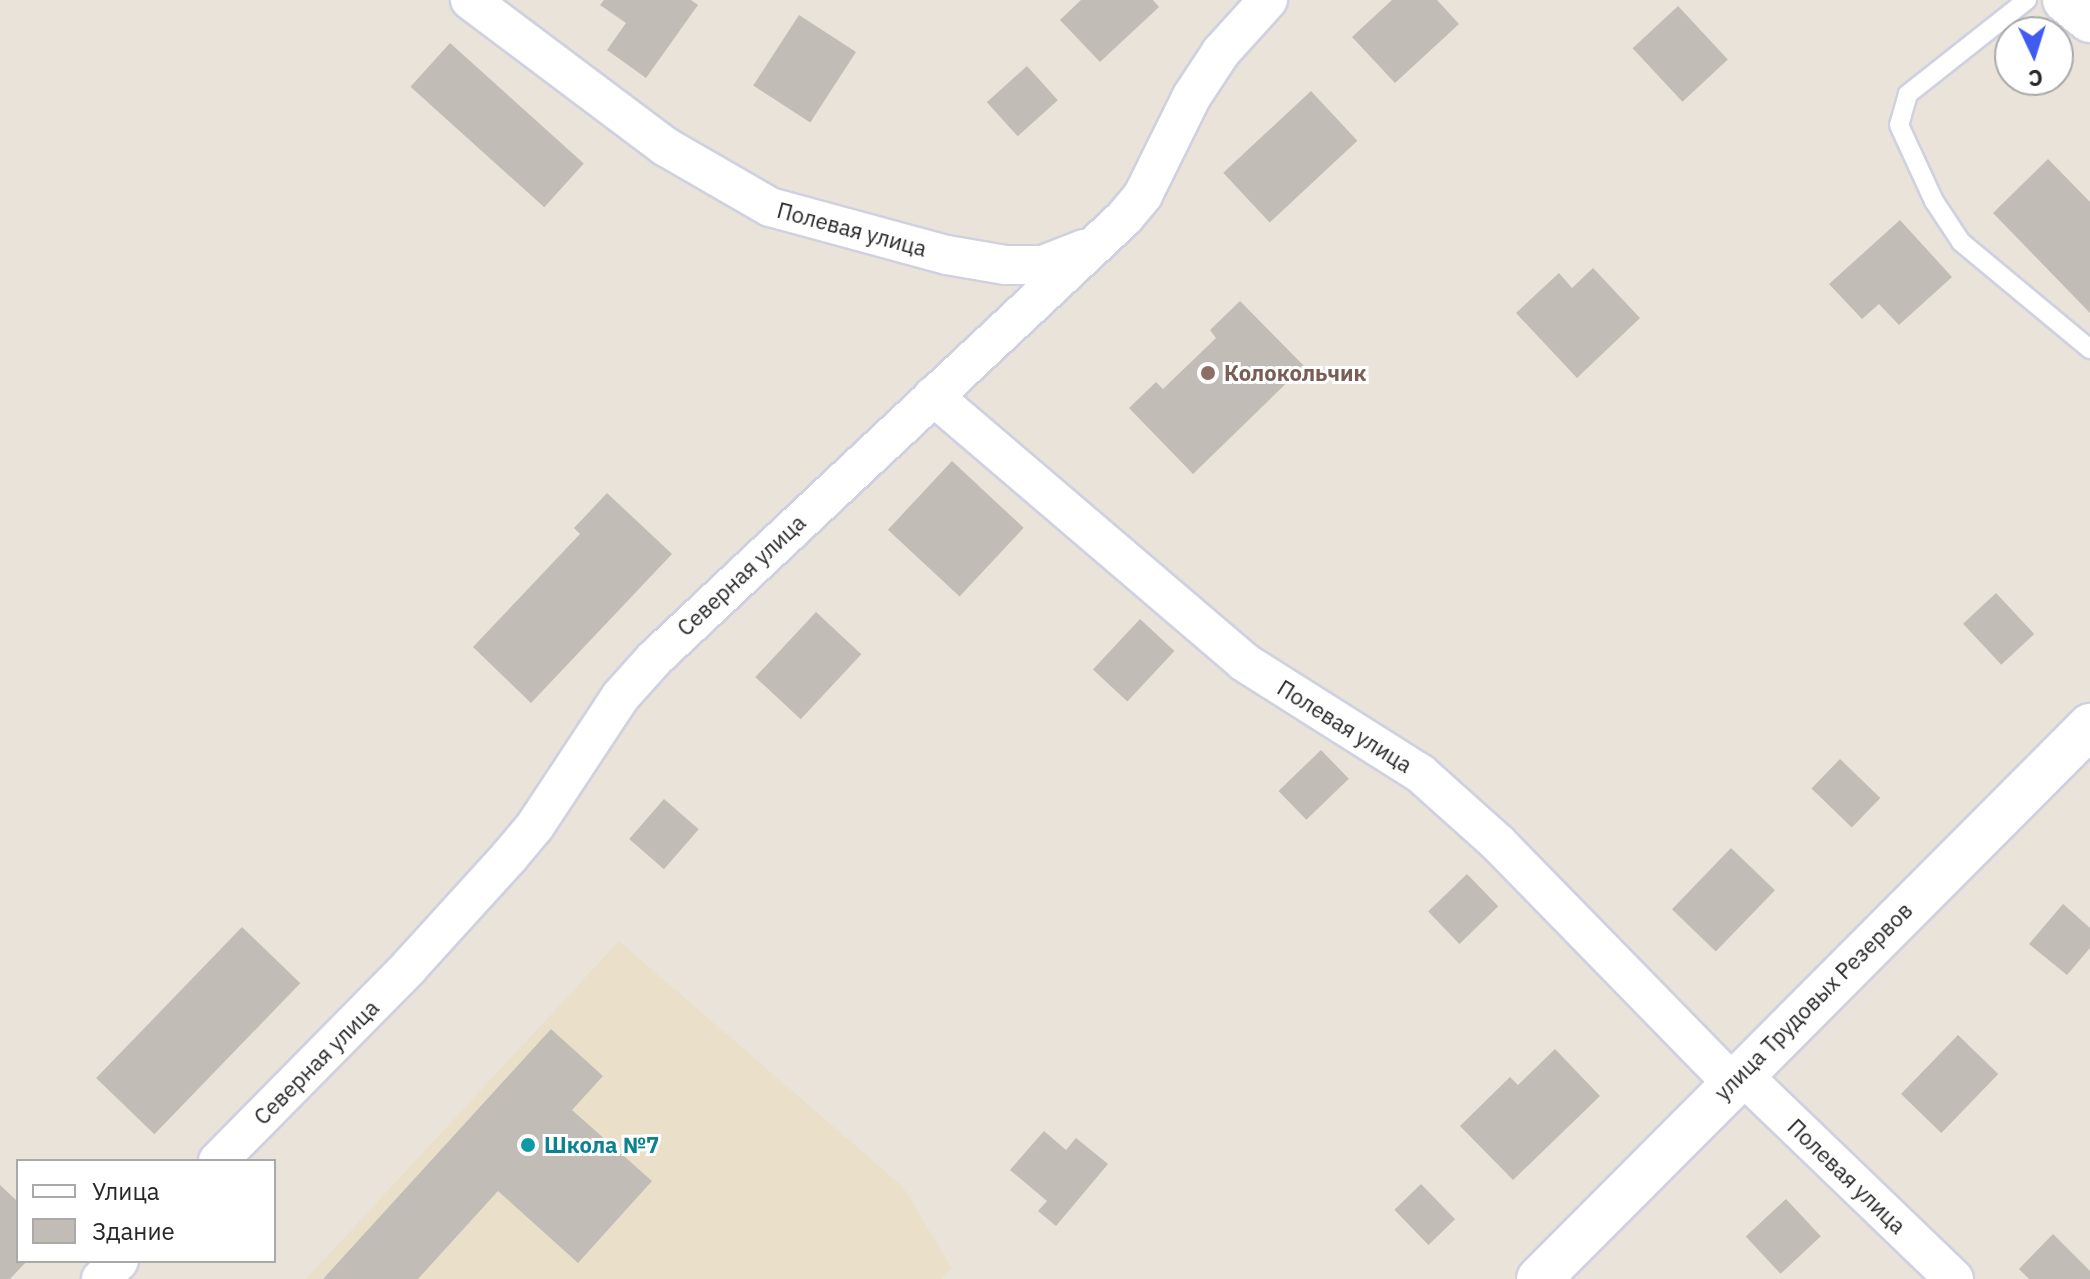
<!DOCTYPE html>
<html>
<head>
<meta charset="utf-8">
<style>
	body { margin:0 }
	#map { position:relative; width:2090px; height:1279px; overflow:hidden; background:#e9e3d9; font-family:"IBM Plex Sans",sans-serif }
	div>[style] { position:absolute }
	.education>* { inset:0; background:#eae0c9 }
	.building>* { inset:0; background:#c1bcb6; transform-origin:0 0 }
	.roads { filter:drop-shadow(2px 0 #cfd1e0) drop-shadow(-2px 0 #cfd1e0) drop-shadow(0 2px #cfd1e0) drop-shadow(0 -2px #cfd1e0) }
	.lane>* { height:18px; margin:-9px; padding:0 9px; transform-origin:9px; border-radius:9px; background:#fff }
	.street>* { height:38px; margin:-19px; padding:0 19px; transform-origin:19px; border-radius:19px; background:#fff }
	.secondary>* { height:44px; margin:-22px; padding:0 22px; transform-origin:22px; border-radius:22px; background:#fff }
	.dots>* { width:22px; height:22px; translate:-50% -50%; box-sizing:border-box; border:4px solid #fff; border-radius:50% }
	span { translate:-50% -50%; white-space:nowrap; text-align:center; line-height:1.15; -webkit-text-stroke:6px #fff; paint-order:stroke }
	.street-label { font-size:22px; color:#272727 }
	.education-label { font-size:22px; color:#785e54; font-weight:700 }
	.left { translate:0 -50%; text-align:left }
	.culture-label { font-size:22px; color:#0d838f; font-weight:700 }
	.legend { position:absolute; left:16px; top:1159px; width:260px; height:104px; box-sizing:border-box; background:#fff; border:2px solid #a9a9a9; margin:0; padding:10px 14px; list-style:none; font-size:24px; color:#272727 }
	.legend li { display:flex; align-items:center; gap:16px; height:40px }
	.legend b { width:40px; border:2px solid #a9a9a9 }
	.north { position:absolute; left:1994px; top:16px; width:80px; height:80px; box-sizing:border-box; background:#fff; border:2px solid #a9a9a9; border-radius:50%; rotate:176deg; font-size:22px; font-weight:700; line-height:32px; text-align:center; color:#272727 }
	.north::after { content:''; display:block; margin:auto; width:28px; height:36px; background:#405cf0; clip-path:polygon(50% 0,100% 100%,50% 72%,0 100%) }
</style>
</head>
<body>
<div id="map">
	<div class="education">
		<i style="clip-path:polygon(619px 941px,903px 1187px,952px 1269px,941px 1279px,306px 1279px)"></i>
	</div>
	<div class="building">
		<i style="clip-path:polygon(604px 0,691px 0,698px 5px,646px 78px,607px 50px,626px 23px,600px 5px)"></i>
		<i style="clip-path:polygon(1081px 0,1153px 0,1159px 7px,1100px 62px,1060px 20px)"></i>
		<i style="clip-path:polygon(1392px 0,1437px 0,1459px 24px,1395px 83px,1352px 37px)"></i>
		<i style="left:1678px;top:6px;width:73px;height:62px;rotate:47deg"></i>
		<i style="left:799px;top:15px;width:68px;height:84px;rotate:33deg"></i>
		<i style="left:450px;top:43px;width:180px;height:59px;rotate:42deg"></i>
		<i style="left:1027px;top:66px;width:46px;height:54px;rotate:48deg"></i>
		<i style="left:1311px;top:91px;width:68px;height:120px;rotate:47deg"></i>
		<i style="clip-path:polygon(2048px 159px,2090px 202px,2090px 313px,1993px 213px)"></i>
		<i style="clip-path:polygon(1900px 220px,1952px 277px,1899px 325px,1879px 304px,1862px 319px,1829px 284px)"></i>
		<i style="clip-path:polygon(1593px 268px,1640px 318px,1577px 378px,1516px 313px,1559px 273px,1572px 288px)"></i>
		<i style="clip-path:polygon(1240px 301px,1304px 366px,1193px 474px,1129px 408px,1156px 382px,1163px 389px,1216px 338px,1210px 330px)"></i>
		<i style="left:952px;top:461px;width:98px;height:94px;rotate:43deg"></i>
		<i style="clip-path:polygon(607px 493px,672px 554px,531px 703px,473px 647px,580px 534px,574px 528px)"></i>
		<i style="left:1996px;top:593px;width:56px;height:45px;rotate:47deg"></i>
		<i style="left:816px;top:612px;width:62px;height:89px;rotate:43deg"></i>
		<i style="left:1140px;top:619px;width:47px;height:69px;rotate:43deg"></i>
		<i style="left:1321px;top:750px;width:40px;height:59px;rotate:46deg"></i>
		<i style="left:1840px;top:759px;width:56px;height:41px;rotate:44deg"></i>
		<i style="left:664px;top:799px;width:46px;height:53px;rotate:41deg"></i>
		<i style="left:1731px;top:848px;width:61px;height:85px;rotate:44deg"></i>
		<i style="left:1467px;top:874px;width:45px;height:54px;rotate:46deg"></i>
		<i style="clip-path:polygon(2063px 904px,2090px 928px,2090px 948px,2067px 975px,2029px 944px)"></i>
		<i style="left:242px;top:927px;width:81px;height:210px;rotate:44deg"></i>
		<i style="clip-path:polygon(551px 1029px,603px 1076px,572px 1110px,652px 1181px,578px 1263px,498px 1191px,418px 1279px,323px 1279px)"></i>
		<i style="left:1958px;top:1035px;width:56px;height:82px;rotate:44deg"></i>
		<i style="clip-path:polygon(1555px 1049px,1600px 1096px,1513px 1180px,1460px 1126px,1510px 1077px,1518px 1085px)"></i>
		<i style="clip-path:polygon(1044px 1131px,1066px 1150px,1076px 1138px,1108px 1164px,1056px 1226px,1038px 1211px,1047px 1201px,1010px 1170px)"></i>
		<i style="left:1421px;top:1184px;width:49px;height:37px;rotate:46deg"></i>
		<i style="clip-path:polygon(0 1185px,18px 1202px,18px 1261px,27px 1261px,10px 1279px,0 1279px)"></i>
		<i style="left:1786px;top:1199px;width:51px;height:55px;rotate:47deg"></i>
		<i style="clip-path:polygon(2053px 1234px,2090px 1271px,2090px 1279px,2029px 1279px,2019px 1269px)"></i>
	</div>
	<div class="roads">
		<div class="lane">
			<i style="left:2027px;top:0;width:152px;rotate:141.7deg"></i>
			<i style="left:1908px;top:94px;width:32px;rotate:106deg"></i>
			<i style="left:1899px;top:125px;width:84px;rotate:65.3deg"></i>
			<i style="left:1934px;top:201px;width:49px;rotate:56.6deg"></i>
			<i style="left:1961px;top:242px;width:168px;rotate:39.7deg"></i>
		</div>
		<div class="street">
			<i style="left:470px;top:0;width:245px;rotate:36.9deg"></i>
			<i style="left:666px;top:147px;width:120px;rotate:30deg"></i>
			<i style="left:770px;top:207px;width:183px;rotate:15.2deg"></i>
			<i style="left:947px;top:255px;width:59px;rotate:9.8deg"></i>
			<i style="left:1005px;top:265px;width:38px"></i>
			<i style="left:1043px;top:265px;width:44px;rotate:-21.3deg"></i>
			<i style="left:933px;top:396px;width:409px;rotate:40.5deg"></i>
			<i style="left:1244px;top:662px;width:209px;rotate:32.3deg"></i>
			<i style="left:1421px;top:774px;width:103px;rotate:41.9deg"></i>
			<i style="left:1498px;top:843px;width:334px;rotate:45.7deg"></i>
			<i style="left:1740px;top:1073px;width:297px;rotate:43.9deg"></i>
			<i style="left:218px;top:1161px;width:272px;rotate:-45.4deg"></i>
			<i style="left:409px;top:967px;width:149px;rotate:-47.7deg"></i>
			<i style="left:509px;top:857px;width:40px;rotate:-50deg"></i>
			<i style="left:535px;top:826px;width:154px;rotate:-56.6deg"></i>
			<i style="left:620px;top:697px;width:52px;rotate:-48.1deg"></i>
			<i style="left:655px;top:658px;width:643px;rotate:-43.17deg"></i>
			<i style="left:1124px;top:218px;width:30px;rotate:-50deg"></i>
			<i style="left:1143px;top:195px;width:110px;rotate:-63.7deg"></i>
			<i style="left:1192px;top:96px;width:53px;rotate:-56.6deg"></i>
			<i style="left:1221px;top:52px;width:70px;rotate:-47.9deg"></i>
			<i style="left:101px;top:1279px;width:25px;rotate:-45deg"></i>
		</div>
		<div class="secondary">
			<i style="left:2065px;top:0;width:32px;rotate:39deg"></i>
			<i style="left:1539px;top:1279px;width:781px;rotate:-45.1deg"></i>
		</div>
	</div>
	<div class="dots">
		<i style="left:1208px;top:373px;background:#8d6e63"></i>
		<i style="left:528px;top:1145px;background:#0f9aa8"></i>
	</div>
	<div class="street-label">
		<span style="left:852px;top:229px;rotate:15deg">Полевая улица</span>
		<span style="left:741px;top:575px;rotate:-43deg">Северная улица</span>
		<span style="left:1345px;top:726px;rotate:32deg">Полевая улица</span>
		<span style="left:1813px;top:1001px;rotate:-45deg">улица Трудовых Резервов</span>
		<span style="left:316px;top:1062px;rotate:-45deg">Северная улица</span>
		<span style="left:1847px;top:1176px;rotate:44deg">Полевая улица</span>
	</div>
	<div class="education-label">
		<span class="left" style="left:1224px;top:373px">Колокольчик</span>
	</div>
	<div class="culture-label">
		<span class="left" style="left:544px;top:1145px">Школа №7</span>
	</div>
	<ul class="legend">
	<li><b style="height:10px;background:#fff"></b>Улица</li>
	<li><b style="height:22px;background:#c1bcb6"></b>Здание</li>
	</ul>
	<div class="north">С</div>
</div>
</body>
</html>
